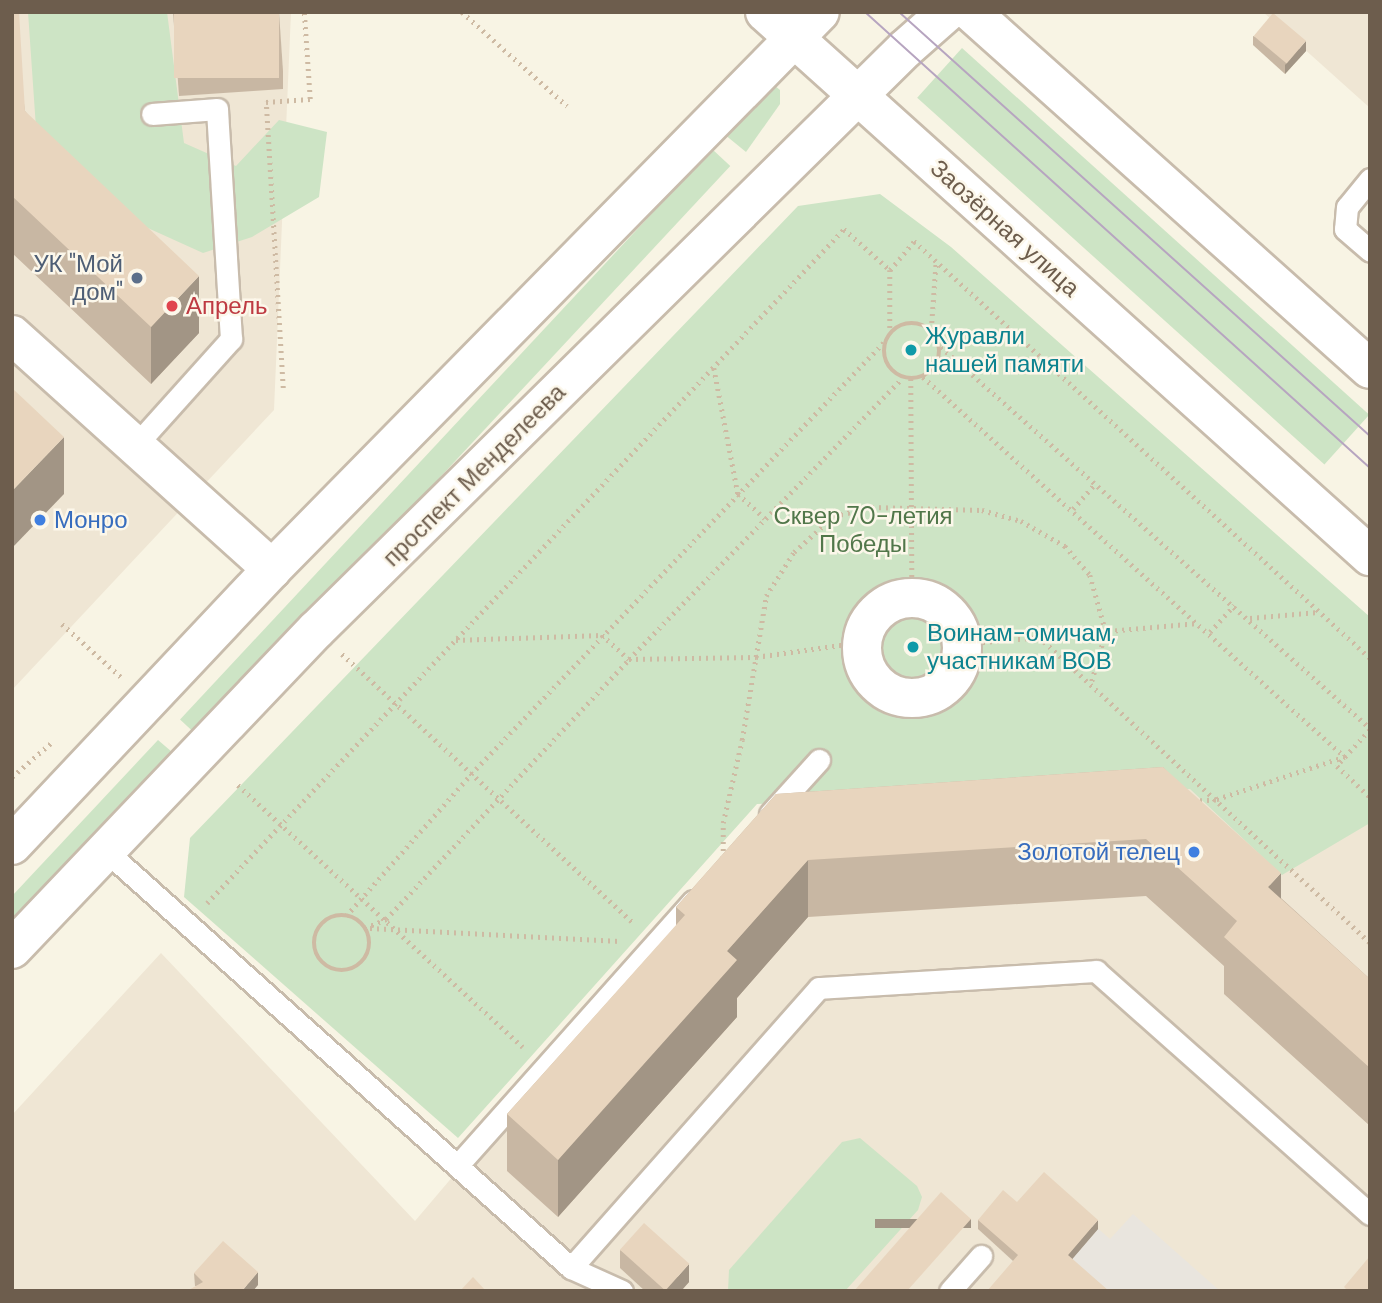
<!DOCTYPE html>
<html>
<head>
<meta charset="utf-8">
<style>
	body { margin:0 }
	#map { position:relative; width:1382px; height:1303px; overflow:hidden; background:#f8f4e4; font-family:"DM Sans",sans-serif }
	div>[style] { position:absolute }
	.residential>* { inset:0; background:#efe6d4 }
	.industrial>* { inset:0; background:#e9e5de }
	.green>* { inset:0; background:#cde4c5; transform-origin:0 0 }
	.path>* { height:4.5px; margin-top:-2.25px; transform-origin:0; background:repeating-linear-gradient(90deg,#cebaa3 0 2px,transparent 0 7px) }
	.path>.ring { margin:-2.25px; padding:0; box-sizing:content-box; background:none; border:4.5px solid #cebaa3; border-radius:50% }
	.roads { filter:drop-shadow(2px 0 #c8bcac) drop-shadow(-2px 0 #c8bcac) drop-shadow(0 2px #c8bcac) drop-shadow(0 -2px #c8bcac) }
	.lane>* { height:21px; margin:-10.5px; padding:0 10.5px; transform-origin:10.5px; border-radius:10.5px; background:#fff }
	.street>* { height:38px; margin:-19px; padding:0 19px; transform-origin:19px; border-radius:19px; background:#fff }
	.street>.ring { margin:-19px; padding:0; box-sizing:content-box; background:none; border:38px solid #fff; border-radius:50% }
	.secondary>* { height:38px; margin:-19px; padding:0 19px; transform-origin:19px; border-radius:19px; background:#fff }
	.tram>* { height:2px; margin:-1px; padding:0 1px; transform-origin:1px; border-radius:1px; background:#b7a5c0 }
	.wall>* { inset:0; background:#c8b7a3 }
	.shaded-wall>* { inset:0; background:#a29585; transform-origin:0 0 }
	.building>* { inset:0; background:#e8d5be; transform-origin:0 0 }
	.dots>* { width:19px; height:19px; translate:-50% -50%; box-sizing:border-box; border:4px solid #fcf7ea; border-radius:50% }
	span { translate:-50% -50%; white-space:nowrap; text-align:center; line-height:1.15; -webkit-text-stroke:5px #fcf7ea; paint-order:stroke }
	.street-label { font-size:24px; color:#6d5d4d }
	.service-label { font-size:24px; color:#4e5e75 }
	.right { translate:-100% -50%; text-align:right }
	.health-label { font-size:24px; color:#be3a42 }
	.left { translate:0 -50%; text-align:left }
	.culture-label { font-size:24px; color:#0d838f }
	.park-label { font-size:24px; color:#51774a }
	.shop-label { font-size:24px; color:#366cbe }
	.frame { position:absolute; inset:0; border:14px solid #6d5d4d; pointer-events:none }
</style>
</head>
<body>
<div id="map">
	<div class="residential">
		<i style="clip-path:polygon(12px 12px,291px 12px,274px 410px,12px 690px)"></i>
		<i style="clip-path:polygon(1263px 12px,1370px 12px,1370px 108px)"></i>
		<i style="clip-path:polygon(1370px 733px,1370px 1291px,12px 1291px,12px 1115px,161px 953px,415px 1221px,780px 791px)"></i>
	</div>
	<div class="industrial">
		<i style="clip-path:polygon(1071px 1205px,1110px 1239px,1133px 1214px,1220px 1291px,995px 1291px)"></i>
	</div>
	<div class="green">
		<i style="clip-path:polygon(28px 12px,167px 12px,184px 143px,236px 166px,279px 120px,327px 132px,319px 197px,252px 237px,203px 253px,97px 205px,38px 157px)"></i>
		<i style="left:962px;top:48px;width:548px;height:67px;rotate:42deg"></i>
		<i style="clip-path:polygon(775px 86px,780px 90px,780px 104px,746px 152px,724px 134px,766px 88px)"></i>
		<i style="left:712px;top:149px;width:25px;height:780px;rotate:43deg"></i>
		<i style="clip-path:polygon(880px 194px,951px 247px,1370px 617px,1370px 823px,1282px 875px,1190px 789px,757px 804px,458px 1138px,184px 897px,190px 838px,798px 206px)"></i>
		<i style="clip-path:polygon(158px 740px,179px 758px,12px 932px,12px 896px)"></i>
		<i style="clip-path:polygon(860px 1138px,917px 1186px,922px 1197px,918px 1210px,845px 1291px,728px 1291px,729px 1270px,842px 1142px)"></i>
	</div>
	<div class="path">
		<i style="left:462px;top:12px;width:141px;rotate:41.8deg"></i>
		<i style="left:890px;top:270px;width:61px;rotate:90deg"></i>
		<i class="ring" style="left:884px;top:323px;width:51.5px;height:51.5px"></i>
		<i style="left:931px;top:330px;width:69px;rotate:-85.9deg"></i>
		<i style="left:941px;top:347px;width:574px;rotate:41.61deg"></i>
		<i style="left:714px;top:368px;width:128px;rotate:79.2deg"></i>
		<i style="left:738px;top:494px;width:36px;rotate:42deg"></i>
		<i style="left:923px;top:377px;width:568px;rotate:42deg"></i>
		<i style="left:1345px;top:757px;width:136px;rotate:161.6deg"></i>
		<i style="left:1216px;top:800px;width:20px;rotate:177deg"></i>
		<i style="left:911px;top:379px;width:219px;rotate:89.7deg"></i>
		<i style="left:283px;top:388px;width:287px;rotate:-93.4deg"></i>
		<i style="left:266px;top:102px;width:44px;rotate:-3.9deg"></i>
		<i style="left:310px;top:99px;width:87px;rotate:-93.9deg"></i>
		<i style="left:1073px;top:509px;width:35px;rotate:-49deg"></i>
		<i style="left:1250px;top:618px;width:68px;rotate:-5deg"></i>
		<i style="left:62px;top:624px;width:79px;rotate:41.9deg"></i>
		<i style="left:1210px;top:632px;width:36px;rotate:-48deg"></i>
		<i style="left:1039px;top:637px;width:450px;rotate:42.7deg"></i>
		<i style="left:456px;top:640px;width:146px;rotate:-2deg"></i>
		<i style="left:602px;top:635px;width:36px;rotate:42deg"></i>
		<i style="left:629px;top:659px;width:127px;rotate:-0.9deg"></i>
		<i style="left:756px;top:657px;width:107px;rotate:-8.1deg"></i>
		<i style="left:962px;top:644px;width:237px;rotate:-5.1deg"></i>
		<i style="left:342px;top:654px;width:397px;rotate:42.7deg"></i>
		<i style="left:1370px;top:730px;width:49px;rotate:132.5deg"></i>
		<i style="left:1337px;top:766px;width:45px;rotate:43.2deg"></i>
		<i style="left:12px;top:777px;width:53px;rotate:-41.2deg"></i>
		<i style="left:238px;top:785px;width:387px;rotate:42.6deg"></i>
		<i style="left:723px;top:858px;width:35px;rotate:-90deg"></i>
		<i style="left:723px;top:823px;width:85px;rotate:-77.1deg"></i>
		<i style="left:742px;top:740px;width:146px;rotate:-80.5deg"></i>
		<i style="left:766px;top:596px;width:52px;rotate:-57.5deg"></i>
		<i style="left:794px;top:552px;width:54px;rotate:-42deg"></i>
		<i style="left:834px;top:516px;width:39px;rotate:-13deg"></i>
		<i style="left:872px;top:507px;width:110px;rotate:1.6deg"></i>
		<i style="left:982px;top:510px;width:41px;rotate:15.8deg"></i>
		<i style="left:1021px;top:521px;width:51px;rotate:29.6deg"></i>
		<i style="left:1065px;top:546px;width:38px;rotate:49deg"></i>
		<i style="left:1090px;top:575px;width:59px;rotate:74.3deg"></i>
		<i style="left:1106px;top:632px;width:55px;rotate:105.8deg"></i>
		<i style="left:207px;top:903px;width:927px;rotate:-46.62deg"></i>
		<i style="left:844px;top:229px;width:62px;rotate:41.7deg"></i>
		<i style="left:890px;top:270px;width:38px;rotate:-50deg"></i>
		<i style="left:914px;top:241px;width:618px;rotate:42.44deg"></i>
		<i class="ring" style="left:314px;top:915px;width:51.5px;height:51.5px"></i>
		<i style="left:346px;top:916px;width:189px;rotate:-48.6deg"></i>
		<i style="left:471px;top:774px;width:598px;rotate:-46.29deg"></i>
		<i style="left:365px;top:928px;width:23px;rotate:-23deg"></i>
		<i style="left:386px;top:919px;width:356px;rotate:-46.9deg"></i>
		<i style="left:629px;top:659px;width:392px;rotate:-45.8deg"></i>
		<i style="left:370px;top:928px;width:250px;rotate:3deg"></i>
	</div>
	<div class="roads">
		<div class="lane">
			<i style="left:1370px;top:179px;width:36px;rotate:129deg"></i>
			<i style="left:1347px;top:207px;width:22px;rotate:95deg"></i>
			<i style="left:1345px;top:229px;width:33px;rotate:41deg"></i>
			<i style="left:135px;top:446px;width:144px;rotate:-48.1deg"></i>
			<i style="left:231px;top:339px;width:230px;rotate:-93.5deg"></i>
			<i style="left:217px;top:109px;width:65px;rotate:175.6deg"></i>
			<i style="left:770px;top:814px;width:73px;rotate:-47.8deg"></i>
			<i style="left:106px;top:851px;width:625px;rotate:41.88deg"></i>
			<i style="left:571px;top:1268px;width:374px;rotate:-48.5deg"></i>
			<i style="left:819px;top:988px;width:278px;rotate:-3.5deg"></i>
			<i style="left:1096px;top:971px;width:366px;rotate:41.6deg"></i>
			<i style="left:457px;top:1166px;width:355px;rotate:-48.3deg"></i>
			<i style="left:571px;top:1268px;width:56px;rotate:24.3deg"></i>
			<i style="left:950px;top:1291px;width:47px;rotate:-48.5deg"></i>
		</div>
		<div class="street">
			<i style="left:12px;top:335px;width:350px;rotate:42deg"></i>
			<i class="ring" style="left:862px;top:598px;width:62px;height:62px"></i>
		</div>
		<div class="secondary">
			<i style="left:765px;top:12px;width:814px;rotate:41.96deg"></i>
			<i style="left:971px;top:12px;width:535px;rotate:41.82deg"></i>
			<i style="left:12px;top:845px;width:379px;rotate:-46.7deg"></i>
			<i style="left:272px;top:569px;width:781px;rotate:-45.47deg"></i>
			<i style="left:12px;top:949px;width:441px;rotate:-46.4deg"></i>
			<i style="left:316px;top:630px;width:827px;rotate:-44.61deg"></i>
			<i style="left:905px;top:49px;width:56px;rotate:-41.4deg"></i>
		</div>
	</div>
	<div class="tram">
		<i style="left:865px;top:12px;width:680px;rotate:42.08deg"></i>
		<i style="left:899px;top:12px;width:634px;rotate:41.99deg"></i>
	</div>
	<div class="wall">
		<i style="clip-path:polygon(12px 12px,25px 111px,199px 333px,151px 384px,12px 253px)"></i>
		<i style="clip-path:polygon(173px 12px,279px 12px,283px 71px,283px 89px,179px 96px)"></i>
		<i style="clip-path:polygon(1253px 36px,1306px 51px,1285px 74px,1253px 45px)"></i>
		<i style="clip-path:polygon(1163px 767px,1281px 898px,1370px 979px,1370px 1126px,1224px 994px,1224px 966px,1146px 896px,808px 917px,737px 998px,737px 1017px,558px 1217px,507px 1171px,507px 1114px,676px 926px,676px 907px,776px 794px)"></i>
		<i style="clip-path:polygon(1017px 1202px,1098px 1229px,1072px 1259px,1013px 1261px,978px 1229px,978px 1220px)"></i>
		<i style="clip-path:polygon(620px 1250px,689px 1282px,681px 1291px,645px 1291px,620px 1268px)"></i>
		<i style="clip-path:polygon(194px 1273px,258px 1285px,195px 1286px)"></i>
	</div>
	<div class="shaded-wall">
		<i style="clip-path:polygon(1306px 41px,1306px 51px,1285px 74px,1285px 65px)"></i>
		<i style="clip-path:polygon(199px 276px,199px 333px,151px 384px,151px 327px)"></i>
		<i style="clip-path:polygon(64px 437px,64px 494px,12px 548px,12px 491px)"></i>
		<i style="clip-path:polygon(808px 860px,808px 917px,737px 998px,737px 1017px,558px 1217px,558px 1160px,727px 951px)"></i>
		<i style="clip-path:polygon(1281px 873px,1281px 930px,1268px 887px)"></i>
		<i style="left:971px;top:1219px;width:9px;height:96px;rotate:90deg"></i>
		<i style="clip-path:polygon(1098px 1220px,1098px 1229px,1068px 1264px,1068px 1255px)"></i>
		<i style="clip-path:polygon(689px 1264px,689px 1282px,681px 1291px,665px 1291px)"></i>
		<i style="clip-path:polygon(258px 1272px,258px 1285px,253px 1291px,242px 1291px)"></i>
	</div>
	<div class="building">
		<i style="clip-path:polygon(12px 12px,19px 12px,25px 111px,199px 276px,151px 327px,12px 196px)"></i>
		<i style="left:174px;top:12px;width:105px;height:66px"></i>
		<i style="left:1273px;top:13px;width:43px;height:30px;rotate:40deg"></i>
		<i style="clip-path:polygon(12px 388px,64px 437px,12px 491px)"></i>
		<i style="clip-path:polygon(1163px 767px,1281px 873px,1268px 887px,1370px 979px,1370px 1068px,1224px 937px,1237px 921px,1146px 839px,808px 860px,727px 951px,737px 960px,558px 1160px,507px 1114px,685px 915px,676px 907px,776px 794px)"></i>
		<i style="clip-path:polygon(1044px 1172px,1098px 1220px,1068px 1255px,1109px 1291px,987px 1291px,1018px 1255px,978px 1220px,1003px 1190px,1017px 1202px)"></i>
		<i style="clip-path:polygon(941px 1192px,971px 1219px,907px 1291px,854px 1291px)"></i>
		<i style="left:644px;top:1223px;width:61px;height:36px;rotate:42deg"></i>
		<i style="clip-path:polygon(223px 1241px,258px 1272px,242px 1291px,187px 1291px,203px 1282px,194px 1273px)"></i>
		<i style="clip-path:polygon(1370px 1256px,1370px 1291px,1348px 1291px,1344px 1287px)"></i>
		<i style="clip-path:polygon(473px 1277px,486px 1291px,460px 1291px)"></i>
	</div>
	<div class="dots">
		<i style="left:137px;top:278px;background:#5c6f8a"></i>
		<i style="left:172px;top:306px;background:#e0444e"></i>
		<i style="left:911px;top:350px;background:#0f9aa8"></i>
		<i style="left:40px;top:520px;background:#3f7fe0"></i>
		<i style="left:913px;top:647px;background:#0f9aa8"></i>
		<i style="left:1194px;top:852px;background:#3f7fe0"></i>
	</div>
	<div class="street-label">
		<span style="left:1005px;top:228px;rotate:42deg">Заозёрная улица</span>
		<span style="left:474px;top:475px;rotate:-45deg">проспект Менделеева</span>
	</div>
	<div class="service-label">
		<span class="right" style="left:123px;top:278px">УК "Мой<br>дом"</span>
	</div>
	<div class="health-label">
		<span class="left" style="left:186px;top:306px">Апрель</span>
	</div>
	<div class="culture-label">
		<span class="left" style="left:925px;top:350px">Журавли<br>нашей памяти</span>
		<span class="left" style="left:927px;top:647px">Воинам-омичам,<br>участникам ВОВ</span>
	</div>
	<div class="park-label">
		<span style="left:863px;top:530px">Сквер 70-летия<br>Победы</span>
	</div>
	<div class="shop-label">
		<span class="left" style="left:54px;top:520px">Монро</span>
		<span class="right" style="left:1180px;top:852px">Золотой телец</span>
	</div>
	<div class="frame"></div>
</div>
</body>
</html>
